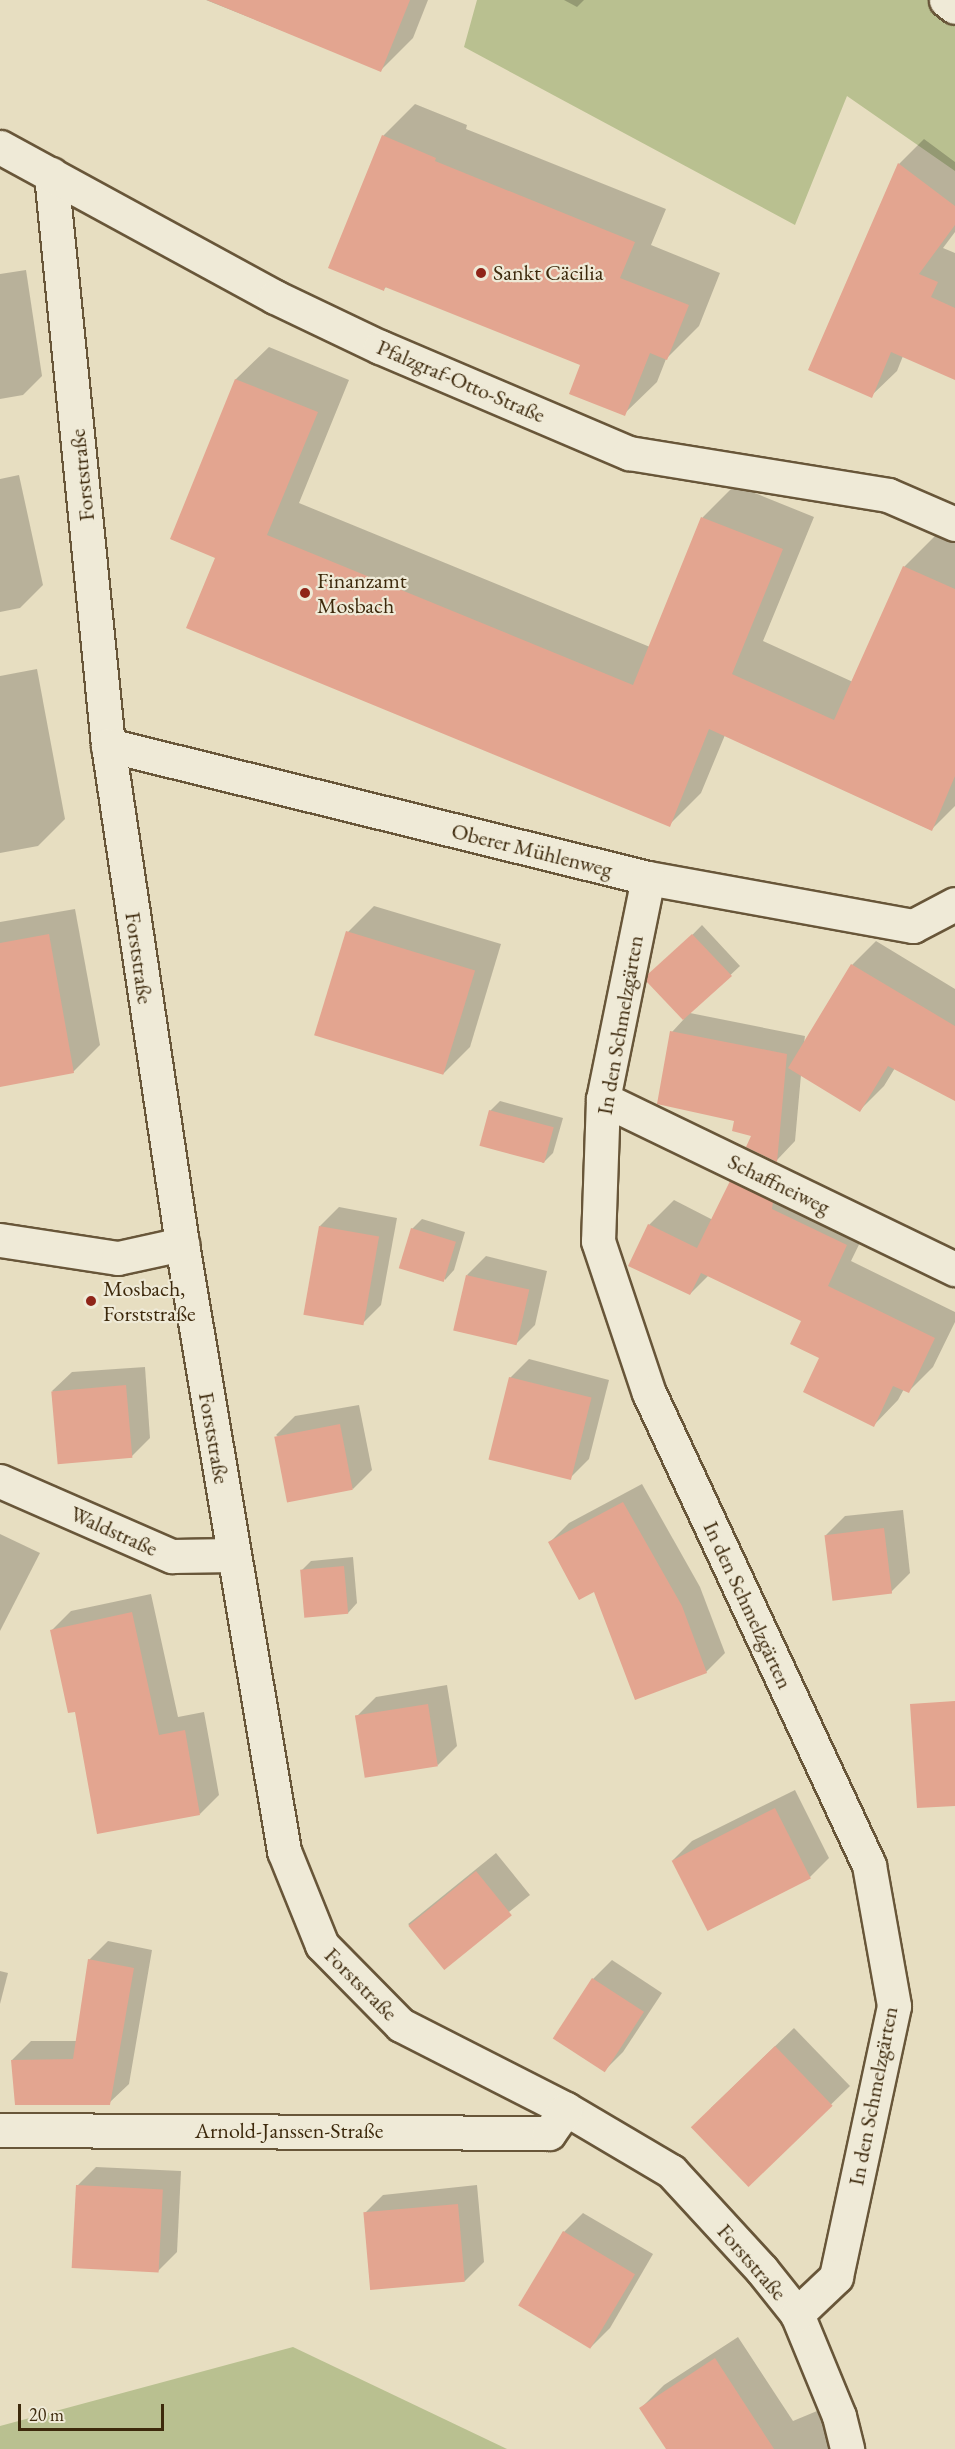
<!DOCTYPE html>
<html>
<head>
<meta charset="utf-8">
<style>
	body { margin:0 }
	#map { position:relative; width:955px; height:2449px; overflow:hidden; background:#e7dec1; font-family:"EB Garamond",serif }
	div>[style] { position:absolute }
	.green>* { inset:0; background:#b9c090 }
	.shadow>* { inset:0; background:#0003; transform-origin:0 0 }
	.building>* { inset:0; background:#e3a590; transform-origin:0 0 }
	.roads { filter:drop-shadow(2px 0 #685639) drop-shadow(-2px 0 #685639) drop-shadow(0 2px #685639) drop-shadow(0 -2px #685639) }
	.minor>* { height:33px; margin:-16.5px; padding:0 16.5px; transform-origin:16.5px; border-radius:16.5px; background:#efead7 }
	.tertiary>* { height:33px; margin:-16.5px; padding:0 16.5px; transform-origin:16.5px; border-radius:16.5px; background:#efead7 }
	.dots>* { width:16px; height:16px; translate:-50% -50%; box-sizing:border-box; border:3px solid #efead7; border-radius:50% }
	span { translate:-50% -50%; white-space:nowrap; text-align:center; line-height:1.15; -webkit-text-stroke:4.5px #efead7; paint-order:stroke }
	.poi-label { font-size:22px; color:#3d290c }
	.left { translate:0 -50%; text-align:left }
	.street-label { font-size:22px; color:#3d290c }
	.scale { position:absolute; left:18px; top:2404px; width:146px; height:27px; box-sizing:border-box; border:3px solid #3d290c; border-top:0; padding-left:8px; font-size:18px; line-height:21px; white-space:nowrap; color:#3d290c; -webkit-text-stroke:4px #efead7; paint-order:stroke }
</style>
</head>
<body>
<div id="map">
	<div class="green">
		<i style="clip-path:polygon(477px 0,951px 0,955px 3px,955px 171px,847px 96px,795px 225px,464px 47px)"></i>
		<i style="clip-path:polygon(293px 2347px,507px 2449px,0 2449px,0 2426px)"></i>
	</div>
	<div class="shadow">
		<i style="clip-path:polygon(206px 0,428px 0,413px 38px,381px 70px)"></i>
		<i style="clip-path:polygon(564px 0,584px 0,577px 7px)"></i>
		<i style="clip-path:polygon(415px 104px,467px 125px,466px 129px,666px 209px,651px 245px,720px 273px,699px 326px,666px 359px,657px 382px,624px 414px,582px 365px,387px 286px,384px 289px,383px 136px)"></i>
		<i style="clip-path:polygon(924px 139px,955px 162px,955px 232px,943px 248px,955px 253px,955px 378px,903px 356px,897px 371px,871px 396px,899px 164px)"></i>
		<i style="clip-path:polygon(26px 270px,42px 376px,23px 395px,0 399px,0 274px)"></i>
		<i style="clip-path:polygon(269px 347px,349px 380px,299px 503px,650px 647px,703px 517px,735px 485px,814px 517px,763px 641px,853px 682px,904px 567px,936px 535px,955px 543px,955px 806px,931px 830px,725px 735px,701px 793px,669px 825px,217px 557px,171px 539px,236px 379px)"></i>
		<i style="clip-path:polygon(19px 475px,43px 585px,20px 608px,0 612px,0 479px)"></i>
		<i style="clip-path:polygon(37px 669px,65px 819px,38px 846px,0 853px,0 676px)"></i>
		<i style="clip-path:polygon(374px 906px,501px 944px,470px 1047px,443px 1074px,348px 932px)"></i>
		<i style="clip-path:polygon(75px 909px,100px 1045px,73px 1072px,0 1085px,0 922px)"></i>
		<i style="clip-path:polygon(702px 925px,740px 966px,690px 1013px,805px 1036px,804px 1044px,852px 965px,876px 941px,955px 989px,955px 1099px,895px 1068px,884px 1086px,860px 1110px,801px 1075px,795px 1141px,777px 1160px,736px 1120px,672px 1032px,684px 1019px,648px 980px)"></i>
		<i style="clip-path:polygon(500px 1101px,563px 1118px,553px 1153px,543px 1163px,490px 1111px)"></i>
		<i style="clip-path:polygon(755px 1157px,871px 1220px,851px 1261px,955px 1312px,955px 1322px,933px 1367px,909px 1391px,904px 1389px,898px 1400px,874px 1425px,821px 1358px,803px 1320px,709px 1275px,690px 1294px,649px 1225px,674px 1200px,713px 1220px,731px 1182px)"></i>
		<i style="clip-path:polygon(339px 1207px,397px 1218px,381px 1305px,362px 1324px,320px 1226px)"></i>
		<i style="clip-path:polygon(422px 1219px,465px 1232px,454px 1270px,445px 1280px,412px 1229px)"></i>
		<i style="clip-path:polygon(486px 1256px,547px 1271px,535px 1325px,516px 1344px,467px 1275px)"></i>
		<i style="clip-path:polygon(529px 1359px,609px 1380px,589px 1459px,570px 1478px,510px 1378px)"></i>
		<i style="clip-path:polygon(145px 1367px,150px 1438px,131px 1457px,52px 1391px,72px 1372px)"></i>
		<i style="clip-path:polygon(359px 1405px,372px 1470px,353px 1489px,276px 1435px,295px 1416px)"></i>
		<i style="clip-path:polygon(642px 1484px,700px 1587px,725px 1653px,706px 1672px,595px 1590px,550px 1542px,569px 1523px)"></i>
		<i style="clip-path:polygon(903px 1510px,910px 1573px,891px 1592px,826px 1535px,845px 1516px)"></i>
		<i style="clip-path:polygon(0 1534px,40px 1553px,0 1631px)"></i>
		<i style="clip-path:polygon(353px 1557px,357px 1603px,348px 1613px,301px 1571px,311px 1561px)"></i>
		<i style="clip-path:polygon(151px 1594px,178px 1717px,204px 1712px,219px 1795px,200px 1814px,76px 1710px,52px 1630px,71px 1611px)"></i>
		<i style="clip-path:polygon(447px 1685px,457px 1746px,438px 1765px,357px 1716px,376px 1697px)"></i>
		<i style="clip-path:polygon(795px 1790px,829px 1858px,810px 1877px,673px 1860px,692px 1841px)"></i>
		<i style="left:496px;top:1853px;width:54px;height:113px;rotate:51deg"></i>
		<i style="clip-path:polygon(108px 1941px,152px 1950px,129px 2084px,109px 2103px,12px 2060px,31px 2041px,78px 2041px,89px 1960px)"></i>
		<i style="clip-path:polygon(612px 1960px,662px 1993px,623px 2052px,604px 2071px,593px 1979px)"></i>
		<i style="clip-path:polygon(0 1971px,8px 1973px,0 2004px)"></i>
		<i style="clip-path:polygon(794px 2028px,850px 2086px,748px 2185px,711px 2108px)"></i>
		<i style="clip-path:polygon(96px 2167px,181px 2171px,177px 2252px,158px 2271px,77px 2186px)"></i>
		<i style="clip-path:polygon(477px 2185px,484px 2262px,465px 2281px,364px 2214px,383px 2195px)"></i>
		<i style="clip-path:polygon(583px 2213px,653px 2254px,610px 2328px,591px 2347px,564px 2232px)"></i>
		<i style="clip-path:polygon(738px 2337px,793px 2421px,817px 2411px,832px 2449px,668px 2449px,641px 2408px,664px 2385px)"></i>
	</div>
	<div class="building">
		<i style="clip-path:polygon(207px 0,410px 0,381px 72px)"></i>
		<i style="clip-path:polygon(382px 135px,436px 158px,435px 161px,635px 242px,620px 278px,689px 305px,667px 360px,650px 353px,625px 416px,569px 394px,580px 365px,385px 287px,384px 291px,328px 268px)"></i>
		<i style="clip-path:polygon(898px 163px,955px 206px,955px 225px,919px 274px,938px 282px,931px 297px,955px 308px,955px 380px,891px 352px,872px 398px,808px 370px)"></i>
		<i style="clip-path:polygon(235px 379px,318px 412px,267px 535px,633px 685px,701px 517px,783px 549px,732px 674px,834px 720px,903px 566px,955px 589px,955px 776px,932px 831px,709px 729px,670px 827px,186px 628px,215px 558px,170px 539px)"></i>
		<i style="left:346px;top:931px;width:135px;height:109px;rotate:17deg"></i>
		<i style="clip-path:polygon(49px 934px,74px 1073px,0 1087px,0 943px)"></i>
		<i style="clip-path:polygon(692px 934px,732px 976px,683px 1020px,646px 981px,647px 975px)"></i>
		<i style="clip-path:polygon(851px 964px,955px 1026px,955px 1101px,888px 1066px,860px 1112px,788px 1068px)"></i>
		<i style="clip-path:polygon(670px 1031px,787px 1054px,777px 1162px,746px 1147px,751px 1136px,732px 1131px,734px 1121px,657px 1104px)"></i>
		<i style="left:489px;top:1110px;width:67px;height:37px;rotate:15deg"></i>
		<i style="clip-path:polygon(730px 1181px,773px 1202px,772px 1209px,847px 1245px,828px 1286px,935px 1338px,909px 1393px,893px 1386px,874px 1427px,803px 1392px,819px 1358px,790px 1344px,801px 1321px,701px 1273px,690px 1295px,628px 1266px,648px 1224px,697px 1248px)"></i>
		<i style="left:319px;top:1226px;width:61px;height:90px;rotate:10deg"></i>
		<i style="left:411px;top:1228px;width:47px;height:42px;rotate:17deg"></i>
		<i style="left:466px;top:1275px;width:65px;height:57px;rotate:13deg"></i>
		<i style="left:509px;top:1377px;width:85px;height:85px;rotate:14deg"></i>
		<i style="left:126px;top:1385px;width:73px;height:75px;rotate:85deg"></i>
		<i style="left:340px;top:1424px;width:67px;height:67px;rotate:79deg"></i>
		<i style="clip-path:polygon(623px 1502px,682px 1606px,707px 1673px,635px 1700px,594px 1592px,579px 1600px,548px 1542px)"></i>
		<i style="left:884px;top:1528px;width:66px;height:60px;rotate:83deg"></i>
		<i style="left:344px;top:1566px;width:48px;height:44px;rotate:85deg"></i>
		<i style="clip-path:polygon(132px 1612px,159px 1735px,185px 1730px,200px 1815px,97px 1834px,75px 1712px,68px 1713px,50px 1630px)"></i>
		<i style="clip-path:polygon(955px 1701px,955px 1806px,917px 1808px,910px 1704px)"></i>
		<i style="left:428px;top:1704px;width:63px;height:74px;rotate:81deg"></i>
		<i style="left:775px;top:1808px;width:79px;height:116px;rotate:63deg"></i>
		<i style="left:476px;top:1871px;width:57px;height:87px;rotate:51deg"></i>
		<i style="clip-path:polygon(88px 1959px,134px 1968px,110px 2105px,15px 2105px,11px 2060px,73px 2059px)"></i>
		<i style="left:592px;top:1978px;width:62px;height:72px;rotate:33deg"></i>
		<i style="left:775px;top:2046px;width:83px;height:117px;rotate:46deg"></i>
		<i style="left:76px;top:2185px;width:87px;height:83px;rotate:3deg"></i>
		<i style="left:458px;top:2204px;width:78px;height:95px;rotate:85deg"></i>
		<i style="left:563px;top:2231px;width:84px;height:87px;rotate:31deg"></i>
		<i style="clip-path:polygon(715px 2358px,774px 2449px,666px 2449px,639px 2408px)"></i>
	</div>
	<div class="roads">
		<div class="minor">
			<i style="left:946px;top:0;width:11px;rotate:38deg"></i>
			<i style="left:51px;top:174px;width:574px;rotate:84.3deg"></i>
			<i style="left:108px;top:745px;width:504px;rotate:81.56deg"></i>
			<i style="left:182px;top:1244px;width:616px;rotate:80.46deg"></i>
			<i style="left:284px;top:1851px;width:101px;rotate:68deg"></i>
			<i style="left:322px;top:1945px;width:112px;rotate:45.4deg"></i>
			<i style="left:401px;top:2025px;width:185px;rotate:27deg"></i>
			<i style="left:566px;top:2109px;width:122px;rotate:30.6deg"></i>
			<i style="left:671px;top:2171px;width:134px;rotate:47.4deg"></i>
			<i style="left:762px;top:2270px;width:56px;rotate:51.5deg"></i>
			<i style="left:797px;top:2314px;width:110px;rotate:67.6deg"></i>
			<i style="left:839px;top:2416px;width:34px;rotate:76deg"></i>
			<i style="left:108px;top:745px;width:556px;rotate:13.84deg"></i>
			<i style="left:648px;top:878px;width:269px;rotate:10.3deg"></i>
			<i style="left:913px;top:926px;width:47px;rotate:-27.6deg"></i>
			<i style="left:648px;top:878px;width:226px;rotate:101.5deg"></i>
			<i style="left:603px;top:1099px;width:142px;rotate:92deg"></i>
			<i style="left:598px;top:1241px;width:160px;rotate:71.5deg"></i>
			<i style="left:649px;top:1393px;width:521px;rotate:65.01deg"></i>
			<i style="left:869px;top:1865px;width:143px;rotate:79.9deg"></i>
			<i style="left:894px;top:2006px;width:277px;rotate:102.1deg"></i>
			<i style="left:836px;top:2277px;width:54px;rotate:136.5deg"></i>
			<i style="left:603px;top:1099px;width:391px;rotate:25.8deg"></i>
			<i style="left:0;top:1240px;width:119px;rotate:8.7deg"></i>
			<i style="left:118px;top:1258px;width:66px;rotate:-12.3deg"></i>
			<i style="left:0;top:1481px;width:188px;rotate:23.6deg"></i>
			<i style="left:172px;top:1556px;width:62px;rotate:-0.9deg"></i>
			<i style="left:0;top:2130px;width:549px;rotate:0.31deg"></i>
			<i style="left:549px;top:2133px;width:29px;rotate:-55deg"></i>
		</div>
		<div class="tertiary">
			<i style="left:0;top:147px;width:313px;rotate:28.6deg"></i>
			<i style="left:275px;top:297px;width:116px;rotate:25.5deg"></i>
			<i style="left:380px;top:347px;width:271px;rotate:23.1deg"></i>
			<i style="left:629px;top:453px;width:262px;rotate:9.2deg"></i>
			<i style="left:888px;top:495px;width:73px;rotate:23.4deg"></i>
		</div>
	</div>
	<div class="dots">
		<i style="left:481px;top:273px;background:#8f2418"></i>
		<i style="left:305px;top:593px;background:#8f2418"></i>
		<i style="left:91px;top:1301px;background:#8f2418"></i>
	</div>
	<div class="poi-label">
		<span class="left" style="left:493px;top:273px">Sankt Cäcilia</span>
		<span class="left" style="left:317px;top:593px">Finanzamt<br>Mosbach</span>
		<span class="left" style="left:103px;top:1301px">Mosbach,<br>Forststraße</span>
	</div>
	<div class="street-label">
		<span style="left:461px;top:381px;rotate:23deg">Pfalzgraf-Otto-Straße</span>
		<span style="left:82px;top:475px;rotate:-96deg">Forststraße</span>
		<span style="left:532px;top:850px;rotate:14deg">Oberer Mühlenweg</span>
		<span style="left:139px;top:958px;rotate:82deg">Forststraße</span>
		<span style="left:620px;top:1025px;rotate:-80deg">In den Schmelzgärten</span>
		<span style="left:779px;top:1184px;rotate:26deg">Schaffneiweg</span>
		<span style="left:214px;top:1438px;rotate:80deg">Forststraße</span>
		<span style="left:114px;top:1531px;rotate:24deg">Waldstraße</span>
		<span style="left:748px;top:1605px;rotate:65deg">In den Schmelzgärten</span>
		<span style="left:361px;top:1984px;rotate:45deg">Forststraße</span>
		<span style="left:873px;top:2096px;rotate:-79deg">In den Schmelzgärten</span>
		<span style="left:289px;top:2131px">Arnold-Janssen-Straße</span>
		<span style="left:752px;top:2262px;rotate:49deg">Forststraße</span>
	</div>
	<div class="scale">20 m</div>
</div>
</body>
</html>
